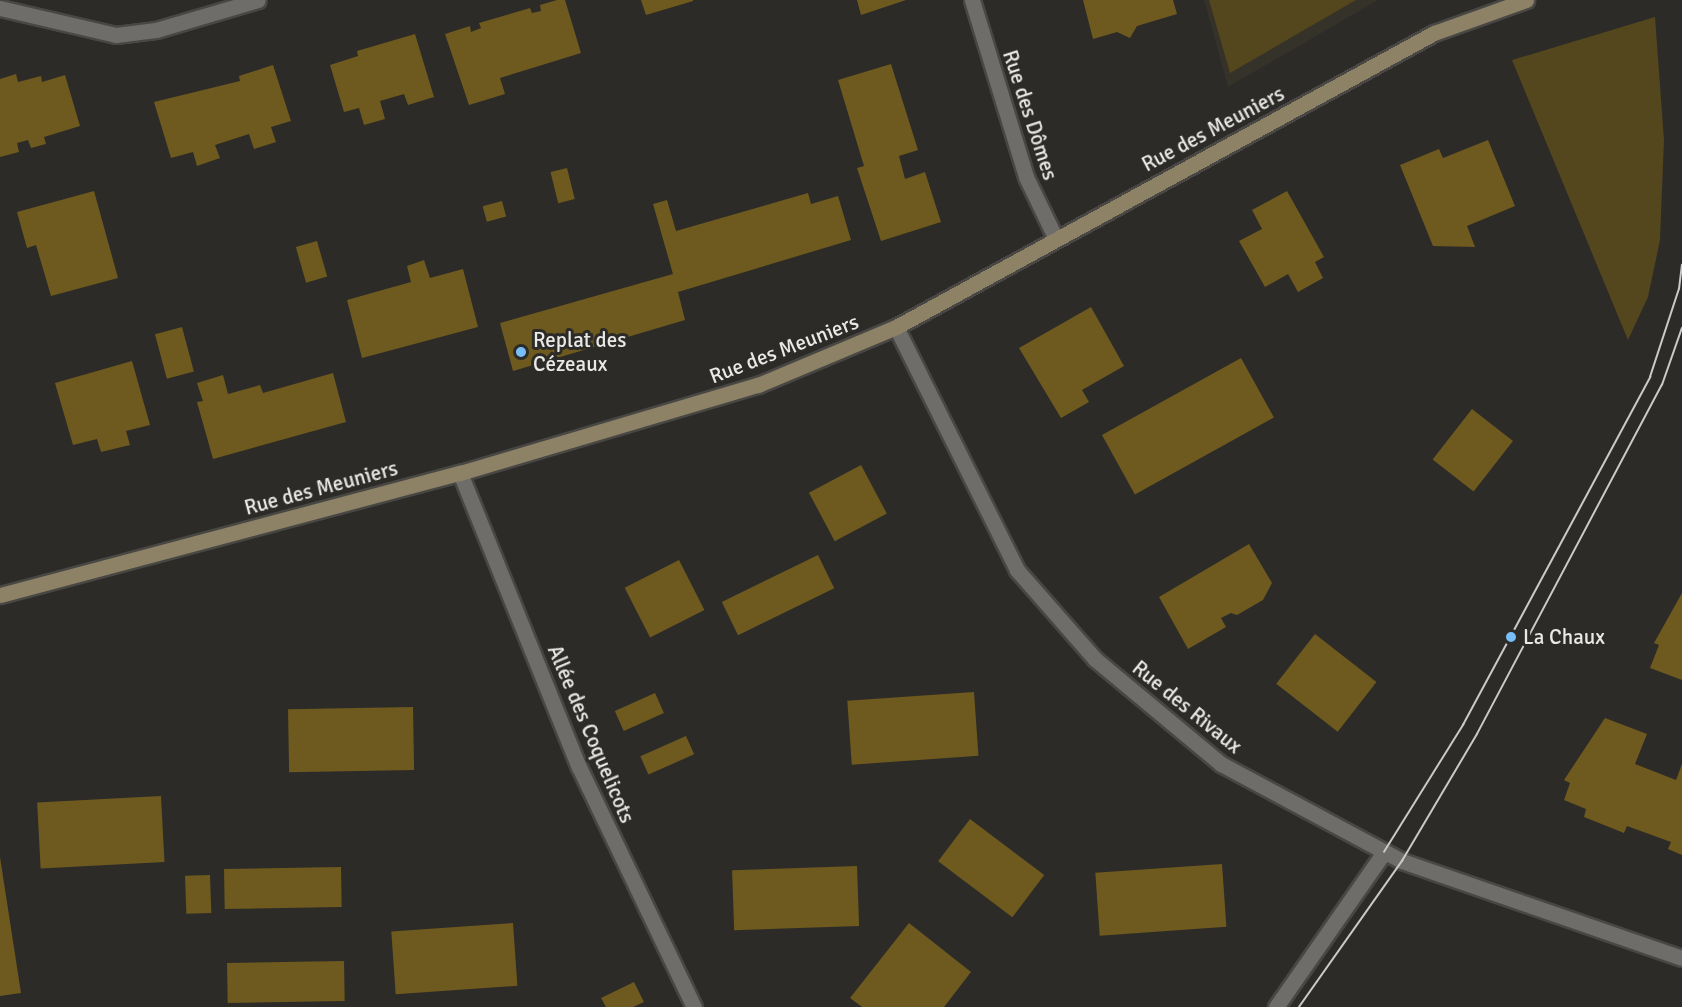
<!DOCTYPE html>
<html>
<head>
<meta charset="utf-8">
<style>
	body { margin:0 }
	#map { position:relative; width:1682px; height:1007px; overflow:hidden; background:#2c2b28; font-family:Signika,sans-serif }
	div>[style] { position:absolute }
	.built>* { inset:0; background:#353229 }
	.green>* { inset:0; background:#54461d }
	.building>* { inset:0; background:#6e5a1e; transform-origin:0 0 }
	.roads { filter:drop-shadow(2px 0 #484744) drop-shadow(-2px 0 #484744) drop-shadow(0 2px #484744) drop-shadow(0 -2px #484744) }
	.street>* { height:15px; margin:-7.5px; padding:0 7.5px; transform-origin:7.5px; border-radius:7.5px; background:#6e6d6a }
	.secondary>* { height:15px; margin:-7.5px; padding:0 7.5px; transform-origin:7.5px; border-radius:7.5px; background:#8d8265 }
	.tram>* { height:1.5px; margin:-0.75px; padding:0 0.75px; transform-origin:0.75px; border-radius:0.75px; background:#cbcac8 }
	.dots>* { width:16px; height:16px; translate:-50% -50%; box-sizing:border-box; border:3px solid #2c2b28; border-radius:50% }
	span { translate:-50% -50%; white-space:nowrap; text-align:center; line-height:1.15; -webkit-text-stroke:6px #2c2b28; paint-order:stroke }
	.street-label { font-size:21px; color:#e9e9e7 }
	.poi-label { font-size:21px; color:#e9e9e7 }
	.left { translate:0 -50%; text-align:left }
</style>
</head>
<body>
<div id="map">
	<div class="built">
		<i style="clip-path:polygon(1204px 0,1378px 0,1228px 87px)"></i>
	</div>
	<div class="green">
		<i style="clip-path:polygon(1209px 0,1356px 0,1230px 73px)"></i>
		<i style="clip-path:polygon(1655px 17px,1664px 140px,1660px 240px,1648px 297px,1628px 340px,1512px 60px)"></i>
	</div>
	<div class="building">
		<i style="clip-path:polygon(557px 0,565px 0,581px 53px,500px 78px,505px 94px,469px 105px,445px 34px,470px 26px,471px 32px,481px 28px,479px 23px,530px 8px,532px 13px,541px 11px,540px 5px)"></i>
		<i style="clip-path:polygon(641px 0,693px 0,693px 1px,646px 15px)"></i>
		<i style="clip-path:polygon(857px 0,906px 0,861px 15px)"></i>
		<i style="clip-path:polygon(1083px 0,1173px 0,1177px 14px,1137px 26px,1130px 38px,1117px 32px,1093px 39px)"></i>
		<i style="clip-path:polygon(415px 34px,434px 97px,408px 105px,404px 94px,380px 101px,385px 119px,364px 125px,359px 108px,344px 112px,330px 65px,358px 56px,357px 51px)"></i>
		<i style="clip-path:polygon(891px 64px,918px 150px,899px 156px,905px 179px,925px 172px,941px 222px,881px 241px,857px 168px,864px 166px,838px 80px)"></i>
		<i style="clip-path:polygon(273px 65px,291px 121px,271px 127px,276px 142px,254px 149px,249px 134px,215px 145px,220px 158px,197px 166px,193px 152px,171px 158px,154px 102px,240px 81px,239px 76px)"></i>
		<i style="clip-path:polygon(16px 74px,18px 82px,41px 76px,42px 82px,65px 75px,80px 126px,44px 137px,46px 144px,31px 148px,28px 140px,17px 143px,19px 152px,0 157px,0 79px)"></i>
		<i style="clip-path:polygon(1488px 140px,1515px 206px,1467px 226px,1475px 247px,1433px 246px,1400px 165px,1439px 149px,1443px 158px)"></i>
		<i style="left:567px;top:168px;width:32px;height:17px;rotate:76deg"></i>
		<i style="clip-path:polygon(94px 191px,118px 278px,51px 296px,36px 245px,27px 248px,17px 212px)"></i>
		<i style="clip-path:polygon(1287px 191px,1324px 257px,1315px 262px,1323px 278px,1298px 292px,1288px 274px,1265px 287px,1239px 241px,1262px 229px,1252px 210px)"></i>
		<i style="clip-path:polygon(808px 193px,811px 204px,838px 196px,851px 240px,678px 292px,685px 320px,513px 371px,500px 323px,673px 274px,653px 204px,667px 200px,676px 231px)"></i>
		<i style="left:502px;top:201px;width:16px;height:20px;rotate:75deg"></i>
		<i style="left:317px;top:241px;width:37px;height:22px;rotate:74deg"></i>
		<i style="clip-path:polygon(424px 260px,430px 278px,463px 269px,478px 327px,362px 358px,347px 300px,411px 282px,407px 266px)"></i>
		<i style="clip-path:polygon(1091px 307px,1124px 366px,1082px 390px,1089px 402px,1061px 418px,1019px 348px)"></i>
		<i style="left:182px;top:327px;width:46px;height:28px;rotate:75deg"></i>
		<i style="left:1241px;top:358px;width:68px;height:159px;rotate:61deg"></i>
		<i style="clip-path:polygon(132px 361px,150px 425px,126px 431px,130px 445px,101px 452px,97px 439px,73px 445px,55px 383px)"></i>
		<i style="clip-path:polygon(333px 373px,346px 422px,213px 459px,197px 402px,203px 401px,197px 383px,223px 375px,228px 394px,260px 385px,263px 393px)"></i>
		<i style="left:1472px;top:409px;width:52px;height:64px;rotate:38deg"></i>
		<i style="left:861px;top:465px;width:55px;height:59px;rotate:62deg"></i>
		<i style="clip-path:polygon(1249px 544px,1272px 583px,1263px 600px,1237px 615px,1231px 613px,1221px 618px,1226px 627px,1188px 649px,1159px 597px)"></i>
		<i style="left:818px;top:555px;width:37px;height:107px;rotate:64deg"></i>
		<i style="left:679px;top:560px;width:56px;height:61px;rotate:63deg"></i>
		<i style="clip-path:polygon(1682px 593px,1682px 680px,1650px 668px,1659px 645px,1654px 643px)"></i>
		<i style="left:1315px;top:634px;width:78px;height:63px;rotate:38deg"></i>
		<i style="left:974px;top:692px;width:64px;height:127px;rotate:86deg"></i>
		<i style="left:655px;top:693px;width:22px;height:44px;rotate:66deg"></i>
		<i style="left:413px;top:707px;width:63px;height:125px;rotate:89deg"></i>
		<i style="clip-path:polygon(1605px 718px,1647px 734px,1635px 764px,1676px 780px,1682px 764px,1682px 855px,1668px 849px,1671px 842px,1627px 826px,1624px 833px,1584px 817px,1586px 809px,1564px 800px,1570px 783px,1564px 780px)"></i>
		<i style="left:686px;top:736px;width:20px;height:50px;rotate:66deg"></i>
		<i style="left:161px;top:796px;width:66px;height:124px;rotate:87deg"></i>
		<i style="left:970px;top:819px;width:93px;height:53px;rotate:37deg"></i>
		<i style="clip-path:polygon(0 857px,21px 993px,0 996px)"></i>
		<i style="left:1222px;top:864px;width:63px;height:127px;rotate:86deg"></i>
		<i style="left:857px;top:866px;width:60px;height:125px;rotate:88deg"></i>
		<i style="left:341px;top:867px;width:40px;height:117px;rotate:89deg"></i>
		<i style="left:210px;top:875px;width:38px;height:25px;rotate:88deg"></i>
		<i style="left:513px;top:923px;width:63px;height:122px;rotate:86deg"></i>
		<i style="clip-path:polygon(909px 923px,971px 972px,944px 1007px,862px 1007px,850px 998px)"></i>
		<i style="left:344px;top:961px;width:40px;height:117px;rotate:89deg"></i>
		<i style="clip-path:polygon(634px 982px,644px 1002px,633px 1007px,606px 1007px,601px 998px)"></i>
	</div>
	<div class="roads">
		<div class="street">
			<i style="left:972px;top:0;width:185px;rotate:73deg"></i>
			<i style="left:1026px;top:177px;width:69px;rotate:64.2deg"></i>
			<i style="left:0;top:8px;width:119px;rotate:13.1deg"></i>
			<i style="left:116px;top:35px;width:40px;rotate:-7.1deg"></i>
			<i style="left:156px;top:30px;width:106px;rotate:-16.4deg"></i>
			<i style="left:896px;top:327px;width:271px;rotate:63.5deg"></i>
			<i style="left:1017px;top:570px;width:118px;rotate:48.8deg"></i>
			<i style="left:1095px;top:659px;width:164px;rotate:39.8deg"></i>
			<i style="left:1221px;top:764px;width:205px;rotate:28.2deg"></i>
			<i style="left:1402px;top:861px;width:296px;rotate:19.1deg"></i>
			<i style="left:460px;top:473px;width:317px;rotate:68deg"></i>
			<i style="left:579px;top:767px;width:266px;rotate:64.4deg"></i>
			<i style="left:1276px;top:1007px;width:189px;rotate:-55.1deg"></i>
		</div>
		<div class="secondary">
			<i style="left:0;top:595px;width:476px;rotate:-14.9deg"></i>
			<i style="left:460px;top:473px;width:311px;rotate:-16.5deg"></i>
			<i style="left:758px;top:385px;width:150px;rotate:-22.8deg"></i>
			<i style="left:896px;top:327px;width:613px;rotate:-28.66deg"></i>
			<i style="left:1434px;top:33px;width:98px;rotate:-19.7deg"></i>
		</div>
	</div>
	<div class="tram">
		<i style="left:1384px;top:852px;width:150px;rotate:-58.1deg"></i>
		<i style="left:1463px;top:725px;width:395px;rotate:-61.7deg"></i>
		<i style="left:1650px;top:377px;width:93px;rotate:-71.8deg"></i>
		<i style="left:1679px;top:289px;width:24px;rotate:-83deg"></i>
		<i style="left:1299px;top:1007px;width:179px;rotate:-54.8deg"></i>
		<i style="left:1402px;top:861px;width:147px;rotate:-59.4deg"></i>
		<i style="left:1477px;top:734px;width:395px;rotate:-62.1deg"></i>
		<i style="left:1662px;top:385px;width:60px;rotate:-70.7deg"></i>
	</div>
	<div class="dots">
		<i style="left:521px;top:352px;background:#78bff7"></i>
		<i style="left:1511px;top:637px;background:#78bff7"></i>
	</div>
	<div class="street-label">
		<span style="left:1030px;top:115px;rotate:72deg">Rue des Dômes</span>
		<span style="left:1213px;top:129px;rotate:-28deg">Rue des Meuniers</span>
		<span style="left:784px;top:349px;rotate:-21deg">Rue des Meuniers</span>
		<span style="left:321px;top:488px;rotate:-15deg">Rue des Meuniers</span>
		<span style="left:1187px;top:707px;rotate:39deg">Rue des Rivaux</span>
		<span style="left:591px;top:734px;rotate:67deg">Allée des Coquelicots</span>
	</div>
	<div class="poi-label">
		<span class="left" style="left:533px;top:352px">Replat des<br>Cézeaux</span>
		<span class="left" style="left:1523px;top:637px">La Chaux</span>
	</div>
</div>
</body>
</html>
